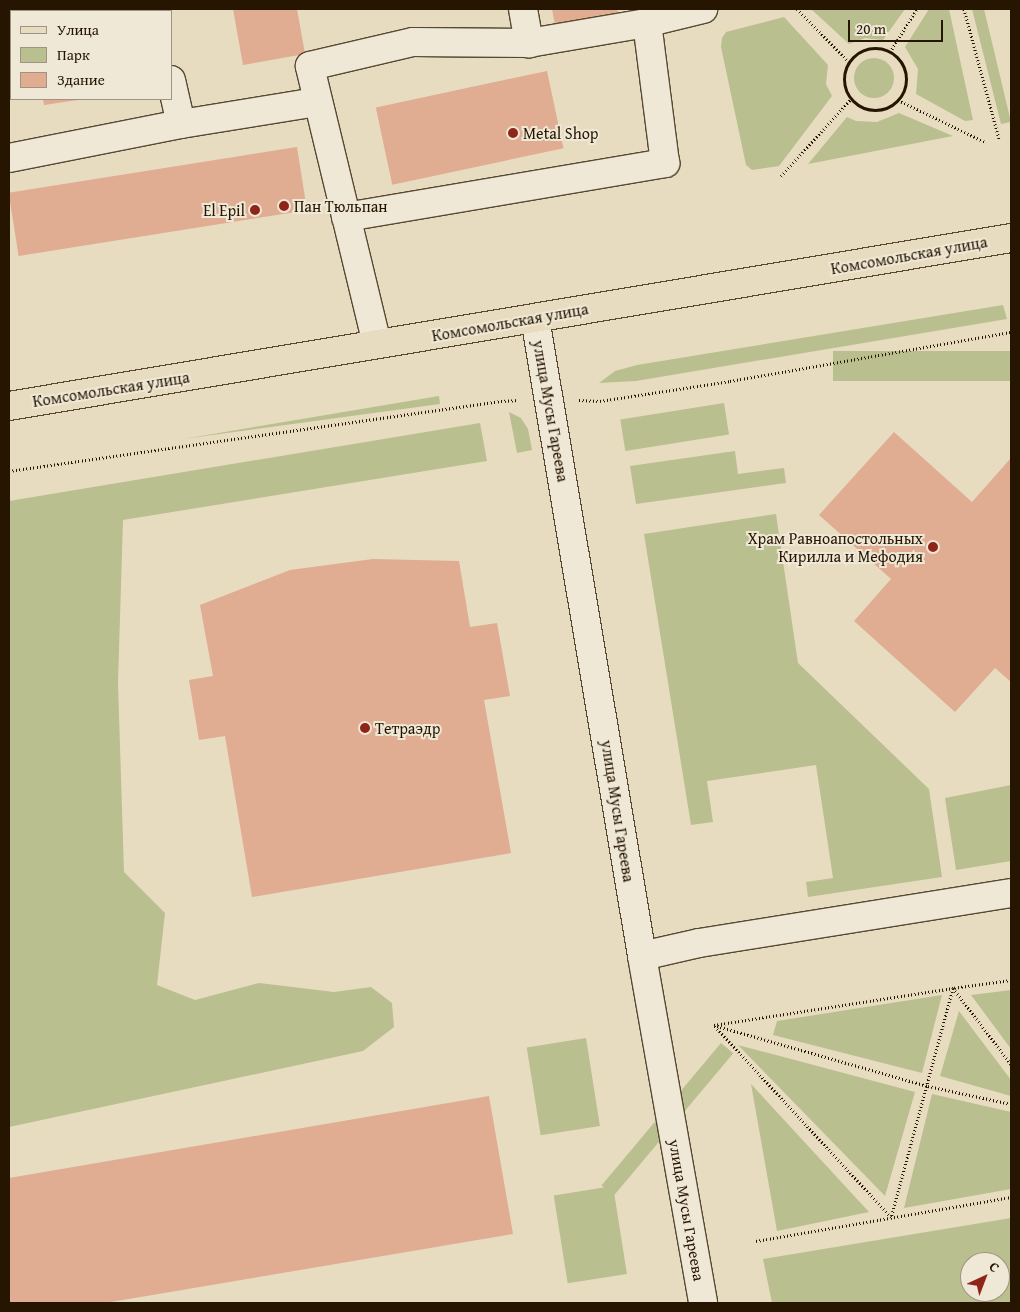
<!DOCTYPE html>
<html>
<head>
<meta charset="utf-8">
<style>
	body { margin:0 }
	#map { position:relative; width:1020px; height:1312px; overflow:hidden; background:#e7dcc0; font-family:"Gentium Book Plus",serif }
	div>[style] { position:absolute }
	.green>* { inset:0; background:#babf8f; transform-origin:0 0 }
	.round { border-radius:50% }
	.building>* { inset:0; background:#e0ac92; transform-origin:0 0 }
	.path>* { height:3px; margin-top:-1.5px; transform-origin:0; background:repeating-linear-gradient(90deg,#261601 0 1px,transparent 0 3.5px) }
	.path>.ring { margin:-1.5px; padding:0; box-sizing:content-box; background:none; border:3px solid #261601; border-radius:50% }
	.roads { filter:drop-shadow(1px 0 #564831) drop-shadow(-1px 0 #564831) drop-shadow(0 1px #564831) drop-shadow(0 -1px #564831) }
	.minor>* { height:28px; margin:-14px; padding:0 14px; transform-origin:14px; border-radius:14px; background:#efe8d6 }
	.major>* { height:28px; margin:-14px; padding:0 14px; transform-origin:14px; border-radius:14px; background:#e7dcc0 }
	.dots>* { width:14px; height:14px; translate:-50% -50%; box-sizing:border-box; border:2px solid #efe8d6; border-radius:50% }
	span { translate:-50% -50%; white-space:nowrap; text-align:center; line-height:1.15; -webkit-text-stroke:4px #efe8d6; paint-order:stroke }
	.poi-label { font-size:16px; color:#261601 }
	.left { translate:0 -50%; text-align:left }
	.right { translate:-100% -50%; text-align:right }
	.street-label { font-size:16px; color:#261601 }
	.frame { position:absolute; inset:0; border:10px solid #261601; pointer-events:none }
	.legend { position:absolute; left:10px; top:10px; width:162px; height:90px; box-sizing:border-box; background:#efe8d6; border:1px solid #9f9481; margin:0; padding:6px 9px; list-style:none; font-size:15px; color:#261601 }
	.legend li { display:flex; align-items:center; gap:10px; height:25px }
	.legend b { width:25px; border:1px solid #9f9481 }
	.north { position:absolute; left:960px; top:1252px; width:50px; height:50px; box-sizing:border-box; background:#efe8d6; border:1px solid #9f9481; border-radius:50%; rotate:43deg; font-size:14px; font-weight:700; line-height:20px; text-align:center; color:#261601 }
	.north::after { content:''; display:block; margin:auto; width:18px; height:22px; background:#8f2418; clip-path:polygon(50% 0,100% 100%,50% 72%,0 100%) }
	.scale { position:absolute; left:848px; top:20px; width:95px; height:22px; box-sizing:border-box; border:2px solid #261601; border-top:0; padding-left:6px; font-size:15px; line-height:18px; white-space:nowrap; color:#261601; -webkit-text-stroke:4px #efe8d6; paint-order:stroke }
</style>
</head>
<body>
<div id="map">
	<div class="green">
		<i style="clip-path:polygon(811px 9px,905px 9px,883px 40px,865px 38px,849px 44px)"></i>
		<i style="clip-path:polygon(929px 9px,949px 9px,973px 120px,965px 121px,916px 94px,918px 69px,905px 47px)"></i>
		<i style="clip-path:polygon(972px 9px,984px 9px,1011px 122px,1001px 124px)"></i>
		<i style="clip-path:polygon(784px 17px,828px 65px,826px 84px,832px 96px,779px 166px,752px 170px,746px 165px,721px 47px,722px 38px,726px 32px)"></i>
		<i class="round" style="left:854px;top:58px;width:40px;height:40px"></i>
		<i style="clip-path:polygon(899px 113px,953px 136px,808px 164px,847px 117px,856px 121px,877px 122px)"></i>
		<i style="clip-path:polygon(1003px 305px,1007px 319px,636px 381px,599px 383px,615px 371px,637px 365px)"></i>
		<i style="left:1011px;top:351px;width:30px;height:178px;rotate:90deg"></i>
		<i style="clip-path:polygon(439px 396px,440px 404px,183px 439px)"></i>
		<i style="left:724px;top:403px;width:32px;height:105px;rotate:81deg"></i>
		<i style="clip-path:polygon(509px 412px,521px 418px,528px 429px,532px 450px,517px 453px)"></i>
		<i style="clip-path:polygon(480px 423px,487px 461px,123px 520px,118px 683px,124px 872px,165px 913px,157px 985px,195px 1000px,259px 983px,334px 992px,371px 987px,392px 1003px,394px 1027px,363px 1051px,9px 1127px,9px 501px)"></i>
		<i style="clip-path:polygon(735px 451px,738px 474px,784px 468px,786px 483px,636px 504px,630px 466px)"></i>
		<i style="clip-path:polygon(776px 514px,798px 663px,929px 789px,942px 877px,808px 897px,806px 882px,833px 878px,816px 765px,707px 781px,713px 822px,691px 825px,644px 534px)"></i>
		<i style="clip-path:polygon(1011px 785px,1011px 861px,956px 870px,945px 798px)"></i>
		<i style="clip-path:polygon(1011px 990px,1011px 1049px,971px 995px)"></i>
		<i style="clip-path:polygon(942px 995px,922px 1073px,773px 1035px,777px 1021px)"></i>
		<i style="clip-path:polygon(959px 1011px,1011px 1080px,1011px 1096px,940px 1076px)"></i>
		<i style="left:586px;top:1038px;width:89px;height:60px;rotate:81deg"></i>
		<i style="left:721px;top:1043px;width:16px;height:186px;rotate:40deg"></i>
		<i style="clip-path:polygon(738px 1045px,915px 1092px,885px 1196px)"></i>
		<i style="clip-path:polygon(751px 1084px,869px 1212px,777px 1231px)"></i>
		<i style="clip-path:polygon(932px 1094px,1011px 1112px,1011px 1189px,904px 1208px)"></i>
		<i style="left:613px;top:1186px;width:89px;height:60px;rotate:81deg"></i>
		<i style="clip-path:polygon(evenodd,1011px 1218px,1011px 1303px,772px 1303px,763px 1259px,1011px 1218px,970px 1262px,1000px 1262px,1000px 1292px,970px 1292px,970px 1262px)"></i>
	</div>
	<div class="building">
		<i style="left:28px;top:9px;width:83px;height:2px"></i>
		<i style="clip-path:polygon(233px 9px,297px 9px,305px 54px,243px 65px)"></i>
		<i style="clip-path:polygon(552px 9px,617px 9px,618px 13px,555px 25px)"></i>
		<i style="left:547px;top:71px;width:79px;height:175px;rotate:78deg"></i>
		<i style="clip-path:polygon(43px 99px,78px 99px,78px 100px,44px 105px)"></i>
		<i style="left:297px;top:147px;width:64px;height:292px;rotate:81deg"></i>
		<i style="clip-path:polygon(894px 432px,972px 502px,1011px 458px,1011px 682px,995px 668px,955px 712px,854px 621px,891px 579px,819px 515px)"></i>
		<i style="clip-path:polygon(373px 559px,459px 561px,470px 627px,497px 623px,510px 696px,484px 700px,511px 853px,252px 897px,225px 736px,199px 740px,189px 680px,213px 676px,200px 605px,290px 570px)"></i>
		<i style="clip-path:polygon(489px 1096px,513px 1234px,105px 1303px,9px 1303px,9px 1178px)"></i>
	</div>
	<div class="path">
		<i style="left:797px;top:9px;width:74px;rotate:45.5deg"></i>
		<i style="left:964px;top:9px;width:135px;rotate:74.9deg"></i>
		<i class="ring" style="left:844px;top:48px;width:59px;height:59px"></i>
		<i style="left:890px;top:52px;width:51px;rotate:-57.9deg"></i>
		<i style="left:898px;top:100px;width:97px;rotate:25.8deg"></i>
		<i style="left:781px;top:176px;width:104px;rotate:-47.7deg"></i>
		<i style="left:579px;top:400px;width:21px;rotate:3deg"></i>
		<i style="left:600px;top:401px;width:132px;rotate:-8.7deg"></i>
		<i style="left:730px;top:381px;width:285px;rotate:-9.9deg"></i>
		<i style="left:9px;top:471px;width:497px;rotate:-8.1deg"></i>
		<i style="left:501px;top:401px;width:17px;rotate:-3deg"></i>
		<i style="left:1011px;top:980px;width:59px;rotate:172.1deg"></i>
		<i style="left:953px;top:988px;width:96px;rotate:52.7deg"></i>
		<i style="left:953px;top:988px;width:237px;rotate:105.1deg"></i>
		<i style="left:891px;top:1217px;width:261px;rotate:-132.7deg"></i>
		<i style="left:714px;top:1025px;width:242px;rotate:-8.8deg"></i>
		<i style="left:717px;top:1026px;width:219px;rotate:15.9deg"></i>
		<i style="left:928px;top:1086px;width:85px;rotate:12.2deg"></i>
		<i style="left:756px;top:1241px;width:259px;rotate:-9.8deg"></i>
	</div>
	<div class="roads">
		<div class="minor">
			<i style="left:156px;top:9px;width:2px;rotate:90deg"></i>
			<i style="left:523px;top:9px;width:35px;rotate:80deg"></i>
			<i style="left:171px;top:80px;width:45px;rotate:77.2deg"></i>
			<i style="left:9px;top:158px;width:175px;rotate:-11.2deg"></i>
			<i style="left:181px;top:124px;width:138px;rotate:-9.2deg"></i>
			<i style="left:346px;top:217px;width:324px;rotate:-9.6deg"></i>
			<i style="left:665px;top:163px;width:142px;rotate:-97.3deg"></i>
			<i style="left:535px;top:318px;width:647px;rotate:80.48deg"></i>
			<i style="left:642px;top:956px;width:352px;rotate:80deg"></i>
			<i style="left:377px;top:344px;width:286px;rotate:-103.6deg"></i>
			<i style="left:310px;top:66px;width:106px;rotate:-13.1deg"></i>
			<i style="left:413px;top:42px;width:116px;rotate:0.5deg"></i>
			<i style="left:529px;top:43px;width:119px;rotate:-9.7deg"></i>
			<i style="left:646px;top:23px;width:59px;rotate:-13.8deg"></i>
			<i style="left:642px;top:956px;width:58px;rotate:-12.8deg"></i>
			<i style="left:699px;top:943px;width:316px;rotate:-9.1deg"></i>
		</div>
		<div class="major">
			<i style="left:9px;top:406px;width:1016px;rotate:-9.52deg"></i>
		</div>
	</div>
	<div class="dots">
		<i style="left:513px;top:133px;background:#8f2418"></i>
		<i style="left:284px;top:206px;background:#8f2418"></i>
		<i style="left:255px;top:210px;background:#8f2418"></i>
		<i style="left:933px;top:547px;background:#8f2418"></i>
		<i style="left:365px;top:728px;background:#8f2418"></i>
	</div>
	<div class="poi-label">
		<span class="left" style="left:523px;top:133px">Metal Shop</span>
		<span class="left" style="left:294px;top:206px">Пан Тюльпан</span>
		<span class="right" style="left:245px;top:210px">El Epil</span>
		<span class="right" style="left:923px;top:547px">Храм Равноапостольных<br>Кирилла и Мефодия</span>
		<span class="left" style="left:375px;top:728px">Тетраэдр</span>
	</div>
	<div class="street-label">
		<span style="left:909px;top:255px;rotate:-10deg">Комсомольская улица</span>
		<span style="left:510px;top:322px;rotate:-10deg">Комсомольская улица</span>
		<span style="left:111px;top:389px;rotate:-9deg">Комсомольская улица</span>
		<span style="left:551px;top:411px;rotate:80deg">улица Мусы Гареева</span>
		<span style="left:618px;top:811px;rotate:81deg">улица Мусы Гареева</span>
		<span style="left:687px;top:1210px;rotate:80deg">улица Мусы Гареева</span>
	</div>
	<div class="frame"></div>
	<ul class="legend">
	<li><b style="height:6px;background:#e7dcc0"></b>Улица</li>
	<li><b style="height:14px;background:#babf8f"></b>Парк</li>
	<li><b style="height:14px;background:#e0ac92"></b>Здание</li>
	</ul>
	<div class="north">С</div>
	<div class="scale">20 m</div>
</div>
</body>
</html>
